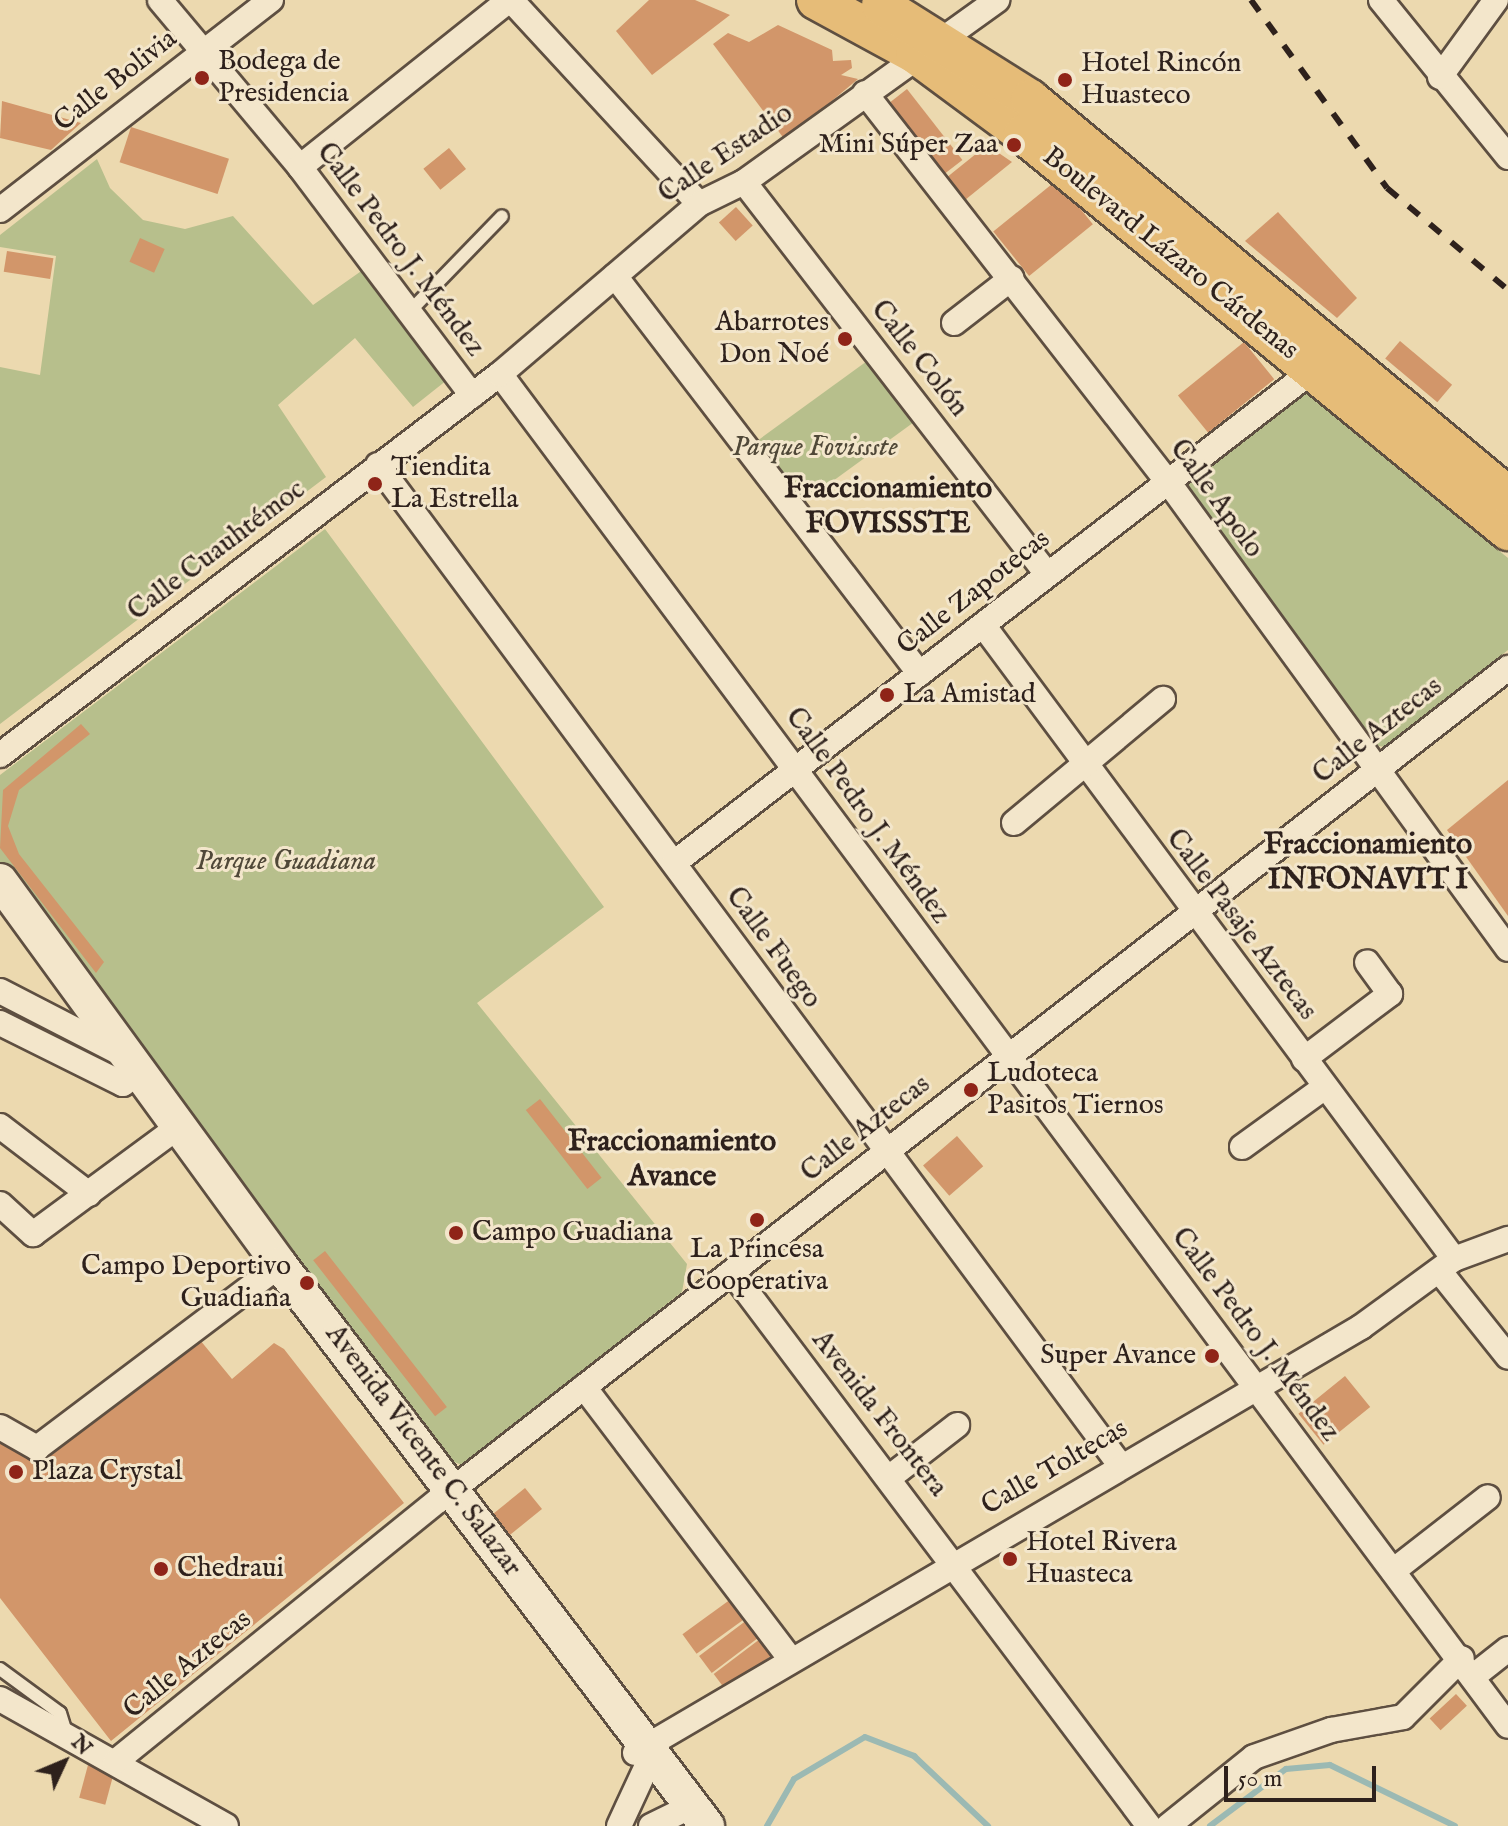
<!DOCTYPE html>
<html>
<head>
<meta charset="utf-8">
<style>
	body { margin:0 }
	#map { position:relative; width:1508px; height:1826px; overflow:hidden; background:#ecd9af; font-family:"IM FELL English",serif }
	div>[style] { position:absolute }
	.green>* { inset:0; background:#b7bf8c; transform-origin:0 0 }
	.stream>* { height:6px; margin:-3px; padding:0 3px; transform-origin:3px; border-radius:3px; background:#9bb9b3 }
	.building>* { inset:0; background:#d2966a; transform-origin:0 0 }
	.roads { filter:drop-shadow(2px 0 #5e4f41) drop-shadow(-2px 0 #5e4f41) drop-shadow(0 2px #5e4f41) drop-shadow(0 -2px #5e4f41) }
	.lane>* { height:12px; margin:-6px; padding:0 6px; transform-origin:6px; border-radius:6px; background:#f3e6cb }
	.street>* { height:24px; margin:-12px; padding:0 12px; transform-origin:12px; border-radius:12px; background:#f3e6cb }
	.secondary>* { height:34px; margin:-17px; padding:0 17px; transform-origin:17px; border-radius:17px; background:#f3e6cb }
	.primary>* { height:38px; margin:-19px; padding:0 19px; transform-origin:19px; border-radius:19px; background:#e6bc78 }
	.rail>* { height:6px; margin-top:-3px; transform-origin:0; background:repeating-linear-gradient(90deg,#2e211c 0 14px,transparent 0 28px) }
	.dots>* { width:22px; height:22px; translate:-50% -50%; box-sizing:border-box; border:4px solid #f3e6cb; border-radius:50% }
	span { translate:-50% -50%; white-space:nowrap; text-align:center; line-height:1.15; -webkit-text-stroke:6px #f3e6cb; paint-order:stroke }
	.poi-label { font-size:28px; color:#2e211c }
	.left { translate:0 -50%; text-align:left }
	.right { translate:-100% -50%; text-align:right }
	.street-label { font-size:28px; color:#2e211c }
	.park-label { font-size:28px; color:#504838; font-style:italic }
	.neighbourhood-label { font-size:30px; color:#2e211c; font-weight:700 }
	.north { position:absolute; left:24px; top:1722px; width:80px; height:80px; -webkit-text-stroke:6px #f3e6cb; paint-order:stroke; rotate:46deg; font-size:22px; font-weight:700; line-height:32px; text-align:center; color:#2e211c }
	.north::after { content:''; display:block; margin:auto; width:28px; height:36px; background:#2e211c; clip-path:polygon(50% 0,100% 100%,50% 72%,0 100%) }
	.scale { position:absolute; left:1224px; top:1766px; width:152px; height:36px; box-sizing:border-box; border:4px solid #2e211c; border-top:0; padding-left:10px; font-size:24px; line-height:28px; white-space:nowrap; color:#2e211c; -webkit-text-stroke:6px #f3e6cb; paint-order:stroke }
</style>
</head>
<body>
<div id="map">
	<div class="green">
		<i style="clip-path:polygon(97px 159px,110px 188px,143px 220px,185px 229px,233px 216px,313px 305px,367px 267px,447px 380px,413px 407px,355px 338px,278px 405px,326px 477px,0 724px,0 367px,40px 375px,56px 256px,0 247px,0 235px)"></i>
		<i style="left:874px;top:356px;width:77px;height:153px;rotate:54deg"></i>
		<i style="clip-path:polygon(1299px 388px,1508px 558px,1508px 650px,1387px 747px,1369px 745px,1180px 483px)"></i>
		<i style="clip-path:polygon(325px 529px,604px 907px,477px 1003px,687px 1264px,682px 1292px,462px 1465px,444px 1458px,0 867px,0 775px)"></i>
	</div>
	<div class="stream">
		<i style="left:767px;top:1826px;width:54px;rotate:-60.1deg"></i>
		<i style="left:794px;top:1779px;width:82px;rotate:-30.6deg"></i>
		<i style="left:865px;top:1737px;width:53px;rotate:21.2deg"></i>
		<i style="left:914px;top:1756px;width:102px;rotate:43.4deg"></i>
		<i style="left:1210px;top:1826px;width:95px;rotate:-36.9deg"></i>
		<i style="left:1286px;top:1769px;width:44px;rotate:-5.2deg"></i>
		<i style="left:1330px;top:1765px;width:139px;rotate:26deg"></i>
	</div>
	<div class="building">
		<i style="clip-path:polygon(649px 0,695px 0,730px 15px,652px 75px,616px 31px)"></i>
		<i style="clip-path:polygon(778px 25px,832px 50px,833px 61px,851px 60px,852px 68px,841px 75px,858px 79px,785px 140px,713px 44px,728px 33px,749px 42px)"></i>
		<i style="left:907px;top:89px;width:90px;height:23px;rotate:52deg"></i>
		<i style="clip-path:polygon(2px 101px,81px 123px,51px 150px,0 138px)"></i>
		<i style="left:131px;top:127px;width:103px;height:37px;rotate:18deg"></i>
		<i style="clip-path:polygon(987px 145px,1012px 162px,965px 200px,946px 178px)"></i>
		<i style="left:449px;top:148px;width:27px;height:33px;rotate:51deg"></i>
		<i style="left:1057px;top:180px;width:57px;height:82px;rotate:51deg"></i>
		<i style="left:736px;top:207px;width:25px;height:23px;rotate:48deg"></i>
		<i style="clip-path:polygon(1278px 212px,1357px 298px,1337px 318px,1245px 241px)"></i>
		<i style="left:140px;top:238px;width:27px;height:26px;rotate:24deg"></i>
		<i style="left:7px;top:251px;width:47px;height:21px;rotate:9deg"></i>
		<i style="left:1400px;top:341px;width:68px;height:23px;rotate:40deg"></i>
		<i style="left:1244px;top:342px;width:48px;height:85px;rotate:51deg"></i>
		<i style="clip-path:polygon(81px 724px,90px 734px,19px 790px,8px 826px,19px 854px,104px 962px,96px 973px,0 848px,3px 790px)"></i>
		<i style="clip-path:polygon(1508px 780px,1508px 916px,1447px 830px)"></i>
		<i style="left:540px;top:1099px;width:100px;height:18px;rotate:52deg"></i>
		<i style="left:957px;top:1136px;width:40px;height:45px;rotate:49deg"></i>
		<i style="left:325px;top:1251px;width:198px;height:15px;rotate:52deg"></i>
		<i style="clip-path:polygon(200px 1340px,232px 1379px,274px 1343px,284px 1349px,404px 1503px,111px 1741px,0 1598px,0 1440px,41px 1463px)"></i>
		<i style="left:1345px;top:1376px;width:40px;height:60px;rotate:51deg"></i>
		<i style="left:525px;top:1488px;width:27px;height:48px;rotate:51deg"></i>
		<i style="left:731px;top:1599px;width:24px;height:60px;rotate:54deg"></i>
		<i style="left:747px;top:1620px;width:21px;height:60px;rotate:53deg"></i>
		<i style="left:760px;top:1639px;width:20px;height:58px;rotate:53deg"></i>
		<i style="left:1456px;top:1694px;width:16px;height:36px;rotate:47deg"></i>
		<i style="left:88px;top:1765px;width:27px;height:34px;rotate:15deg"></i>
	</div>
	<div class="roads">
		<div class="lane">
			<i style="left:412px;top:309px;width:129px;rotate:-45.9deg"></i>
			<i style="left:0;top:1669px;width:74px;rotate:36.3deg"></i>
			<i style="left:60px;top:1713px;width:21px;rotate:73deg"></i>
		</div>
		<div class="street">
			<i style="left:160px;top:0;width:218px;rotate:50deg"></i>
			<i style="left:300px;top:167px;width:286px;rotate:53deg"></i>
			<i style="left:511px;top:0;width:277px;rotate:47.3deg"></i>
			<i style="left:1381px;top:0;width:202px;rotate:51deg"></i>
			<i style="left:1440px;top:77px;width:95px;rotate:-54deg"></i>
			<i style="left:865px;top:93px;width:494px;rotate:52.1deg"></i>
			<i style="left:1169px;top:483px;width:576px;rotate:53.97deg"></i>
			<i style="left:300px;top:167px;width:268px;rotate:-38.6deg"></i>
			<i style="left:744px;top:182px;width:495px;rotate:52.3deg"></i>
			<i style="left:0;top:210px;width:343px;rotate:-37.8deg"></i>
			<i style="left:615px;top:276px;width:501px;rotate:52.54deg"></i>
			<i style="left:954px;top:323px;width:73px;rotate:-37.8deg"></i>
			<i style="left:500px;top:374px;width:1686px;rotate:53.29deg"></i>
			<i style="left:378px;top:465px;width:1245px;rotate:53.42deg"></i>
			<i style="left:983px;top:625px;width:790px;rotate:53.39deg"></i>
			<i style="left:0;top:755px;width:629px;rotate:-37.31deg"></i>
			<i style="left:500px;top:374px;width:262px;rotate:-40.5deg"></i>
			<i style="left:699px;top:204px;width:50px;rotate:-26.1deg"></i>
			<i style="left:744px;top:182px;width:312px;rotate:-35.7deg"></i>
			<i style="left:1014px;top:823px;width:194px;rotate:-39.8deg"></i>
			<i style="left:674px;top:863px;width:806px;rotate:-37.64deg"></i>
			<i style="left:0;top:991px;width:140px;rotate:27.3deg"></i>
			<i style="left:0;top:1023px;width:137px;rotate:26.4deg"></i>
			<i style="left:123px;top:1084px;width:18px;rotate:-38deg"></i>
			<i style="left:1304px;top:1059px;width:108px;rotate:-37.1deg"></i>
			<i style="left:1390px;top:994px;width:39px;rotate:-126deg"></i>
			<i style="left:0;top:1126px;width:112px;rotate:37.4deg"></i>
			<i style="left:1242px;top:1147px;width:102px;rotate:-35.9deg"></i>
			<i style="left:0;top:1204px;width:45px;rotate:42.3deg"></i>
			<i style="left:33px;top:1234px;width:180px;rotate:-36.4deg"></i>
			<i style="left:732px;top:1272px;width:693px;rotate:53.03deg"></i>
			<i style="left:1441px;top:1273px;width:107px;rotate:51.4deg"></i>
			<i style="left:584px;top:1387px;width:343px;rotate:52.8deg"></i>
			<i style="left:0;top:1427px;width:43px;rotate:29.6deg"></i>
			<i style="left:37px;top:1448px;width:304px;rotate:-37deg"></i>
			<i style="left:890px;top:1477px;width:85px;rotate:-37.8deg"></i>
			<i style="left:1393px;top:1571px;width:120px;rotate:-37.9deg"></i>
			<i style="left:1475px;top:1675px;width:42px;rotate:-38.2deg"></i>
			<i style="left:0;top:1699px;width:259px;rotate:29.3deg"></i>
			<i style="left:635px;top:1753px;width:842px;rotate:-30.4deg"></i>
			<i style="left:1361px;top:1327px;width:115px;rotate:-36.2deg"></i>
			<i style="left:1454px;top:1259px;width:58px;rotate:-20.3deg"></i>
			<i style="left:115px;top:1762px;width:417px;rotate:-39deg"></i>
			<i style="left:439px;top:1500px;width:1355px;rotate:-37.89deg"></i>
			<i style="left:619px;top:1826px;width:62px;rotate:-65.1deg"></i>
			<i style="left:651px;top:1826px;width:46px;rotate:-26deg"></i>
			<i style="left:1168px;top:1826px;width:110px;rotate:-38.7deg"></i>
			<i style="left:1254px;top:1757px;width:82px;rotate:-19.3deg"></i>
			<i style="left:1331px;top:1730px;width:73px;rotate:-10.2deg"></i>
			<i style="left:1403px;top:1717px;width:83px;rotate:-45deg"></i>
		</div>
		<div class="secondary">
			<i style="left:0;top:881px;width:475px;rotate:53.9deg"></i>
			<i style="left:280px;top:1265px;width:705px;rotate:52.72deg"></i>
		</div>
		<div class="primary">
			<i style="left:816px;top:0;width:113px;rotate:28.6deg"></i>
			<i style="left:915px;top:54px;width:134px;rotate:36.5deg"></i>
			<i style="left:1023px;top:134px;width:627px;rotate:39.3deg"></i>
			<i style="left:881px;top:5px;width:176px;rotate:32.2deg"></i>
			<i style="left:1030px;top:99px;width:621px;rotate:39.71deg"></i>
		</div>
	</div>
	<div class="rail">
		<i style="left:1251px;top:0;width:232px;rotate:54.1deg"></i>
		<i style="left:1387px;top:188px;width:158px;rotate:40.1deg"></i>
	</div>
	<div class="dots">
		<i style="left:202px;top:78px;background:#8f2418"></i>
		<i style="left:1065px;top:80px;background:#8f2418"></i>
		<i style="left:1014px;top:145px;background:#8f2418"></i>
		<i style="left:845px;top:339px;background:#8f2418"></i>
		<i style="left:375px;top:484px;background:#8f2418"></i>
		<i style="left:887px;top:695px;background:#8f2418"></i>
		<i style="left:971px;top:1090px;background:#8f2418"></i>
		<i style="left:757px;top:1220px;background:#8f2418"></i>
		<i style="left:456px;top:1233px;background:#8f2418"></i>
		<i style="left:307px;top:1283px;background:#8f2418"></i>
		<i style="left:1212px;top:1356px;background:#8f2418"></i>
		<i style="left:16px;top:1472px;background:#8f2418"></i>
		<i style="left:1010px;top:1559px;background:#8f2418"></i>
		<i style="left:161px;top:1569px;background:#8f2418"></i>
	</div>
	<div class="poi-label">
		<span class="left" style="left:218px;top:78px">Bodega de<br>Presidencia</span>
		<span class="left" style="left:1081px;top:80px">Hotel Rincón<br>Huasteco</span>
		<span class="right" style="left:998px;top:145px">Mini Súper Zaa</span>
		<span class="right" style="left:829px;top:339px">Abarrotes<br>Don Noé</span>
		<span class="left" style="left:391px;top:484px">Tiendita<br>La Estrella</span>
		<span class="left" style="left:903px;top:695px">La Amistad</span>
		<span class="left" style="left:987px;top:1090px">Ludoteca<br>Pasitos Tiernos</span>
		<span class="left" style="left:472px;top:1233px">Campo Guadiana</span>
		<span style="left:757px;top:1266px">La Princesa<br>Cooperativa</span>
		<span class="right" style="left:291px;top:1283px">Campo Deportivo<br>Guadiana</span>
		<span class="right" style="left:1196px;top:1356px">Super Avance</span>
		<span class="left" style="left:32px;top:1472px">Plaza Crystal</span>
		<span class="left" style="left:1026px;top:1559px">Hotel Rivera<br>Huasteca</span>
		<span class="left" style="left:177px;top:1569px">Chedraui</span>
	</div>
	<div class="street-label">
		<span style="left:116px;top:81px;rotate:-38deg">Calle Bolivia</span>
		<span style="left:726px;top:154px;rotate:-34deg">Calle Estadio</span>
		<span style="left:400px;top:250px;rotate:53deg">Calle Pedro J. Méndez</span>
		<span style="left:1170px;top:254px;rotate:39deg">Boulevard Lázaro Cárdenas</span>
		<span style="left:919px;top:359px;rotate:52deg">Calle Colón</span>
		<span style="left:1216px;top:499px;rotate:54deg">Calle Apolo</span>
		<span style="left:217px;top:551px;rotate:-37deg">Calle Cuauhtémoc</span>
		<span style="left:974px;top:593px;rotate:-38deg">Calle Zapotecas</span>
		<span style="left:1378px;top:731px;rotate:-38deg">Calle Aztecas</span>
		<span style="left:867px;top:816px;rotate:54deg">Calle Pedro J. Méndez</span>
		<span style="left:1241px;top:925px;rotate:53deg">Calle Pasaje Aztecas</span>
		<span style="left:773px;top:948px;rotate:54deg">Calle Fuego</span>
		<span style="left:866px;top:1129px;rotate:-38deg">Calle Aztecas</span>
		<span style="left:1255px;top:1335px;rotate:53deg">Calle Pedro J. Méndez</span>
		<span style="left:879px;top:1414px;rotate:52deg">Avenida Frontera</span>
		<span style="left:423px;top:1451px;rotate:53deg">Avenida Vicente C. Salazar</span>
		<span style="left:1055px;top:1468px;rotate:-30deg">Calle Toltecas</span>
		<span style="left:188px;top:1665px;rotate:-39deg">Calle Aztecas</span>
	</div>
	<div class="park-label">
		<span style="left:815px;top:448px">Parque Fovissste</span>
		<span style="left:286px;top:862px">Parque Guadiana</span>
	</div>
	<div class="neighbourhood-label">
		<span style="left:888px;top:506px">Fraccionamiento<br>FOVISSSTE</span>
		<span style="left:1368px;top:862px">Fraccionamiento<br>INFONAVIT I</span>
		<span style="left:672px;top:1159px">Fraccionamiento<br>Avance</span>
	</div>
	<div class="north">N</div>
	<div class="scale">50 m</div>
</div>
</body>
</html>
